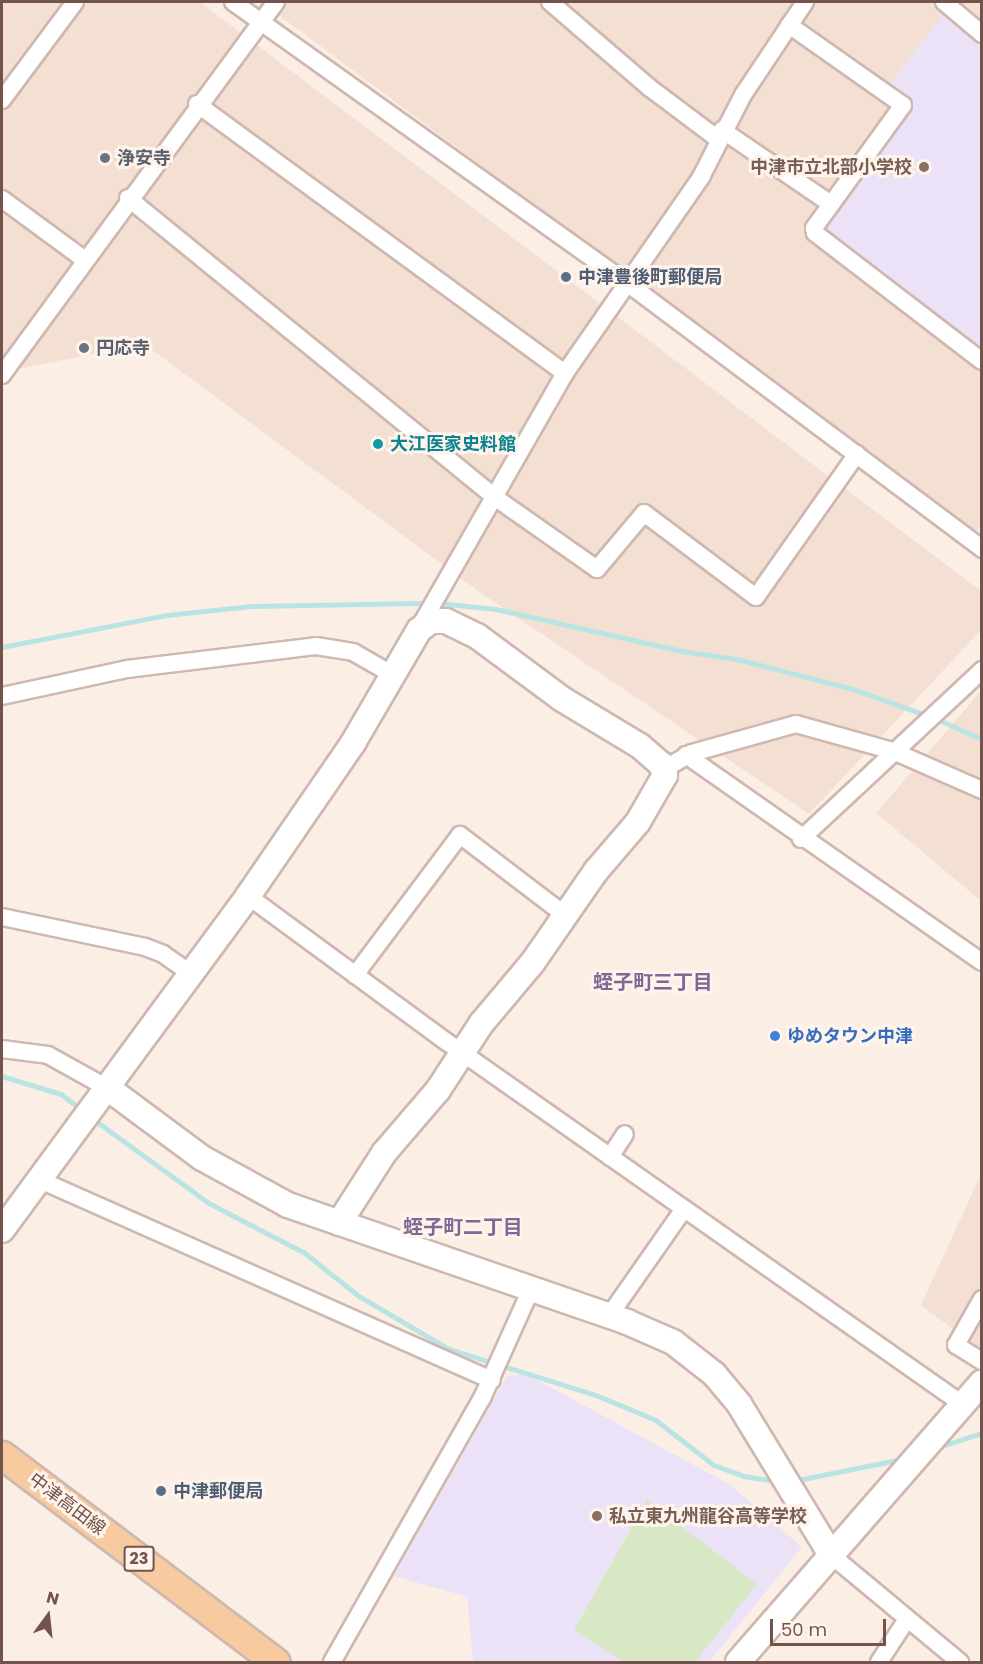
<!DOCTYPE html>
<html>
<head>
<meta charset="utf-8">
<style>
	body { margin:0 }
	#map { position:relative; width:983px; height:1664px; overflow:hidden; background:#fbefe5; font-family:Poppins,"Noto Sans JP",sans-serif }
	div>[style] { position:absolute }
	.residential>* { inset:0; background:#f3e0d3 }
	.education>* { inset:0; background:#ece2f8 }
	.green>* { inset:0; background:#d8e8c4 }
	.stream>* { height:4.5px; margin:-2.25px; padding:0 2.25px; transform-origin:2.25px; border-radius:2.25px; background:#bae4e4 }
	.roads { filter:drop-shadow(2px 0 #ceb8af) drop-shadow(-2px 0 #ceb8af) drop-shadow(0 2px #ceb8af) drop-shadow(0 -2px #ceb8af) }
	.street>* { height:16px; margin:-8px; padding:0 8px; transform-origin:8px; border-radius:8px; background:#fff }
	.secondary>* { height:24px; margin:-12px; padding:0 12px; transform-origin:12px; border-radius:12px; background:#fff }
	.primary>* { height:27px; margin:-13.5px; padding:0 13.5px; transform-origin:13.5px; border-radius:13.5px; background:#f7caa0 }
	.dots>* { width:16px; height:16px; translate:-50% -50%; box-sizing:border-box; border:3px solid #fef4eb; border-radius:50% }
	span { translate:-50% -50%; white-space:nowrap; text-align:center; line-height:1.15; -webkit-text-stroke:6px #fef4eb; paint-order:stroke }
	.shield-label span { padding:2px 4px; background:#fef4eb; border:2px solid; border-radius:4px; -webkit-text-stroke-width:0 }
	.shield-label { font-size:16px; color:#73534b; font-weight:700 }
	.worship-label { font-size:18px; color:#5b616d; font-weight:700 }
	.left { translate:0 -50%; text-align:left }
	.education-label { font-size:18px; color:#785e54; font-weight:700 }
	.right { translate:-100% -50%; text-align:right }
	.service-label { font-size:18px; color:#4e5e75; font-weight:700 }
	.culture-label { font-size:18px; color:#0d838f; font-weight:700 }
	.shop-label { font-size:18px; color:#366cbe; font-weight:700 }
	.street-label { font-size:18px; color:#73534b }
	.neighbourhood-label { font-size:20px; color:#7f6796; font-weight:700 }
	.frame { position:absolute; inset:0; border:3px solid #73534b; pointer-events:none }
	.north { position:absolute; left:18px; top:1586px; width:60px; height:60px; -webkit-text-stroke:4px #fef4eb; paint-order:stroke; rotate:15deg; font-size:16px; font-weight:700; line-height:24px; text-align:center; color:#73534b }
	.north::after { content:''; display:block; margin:auto; width:21px; height:27px; background:#73534b; clip-path:polygon(50% 0,100% 100%,50% 72%,0 100%) }
	.scale { position:absolute; left:770px; top:1619px; width:116px; height:27px; box-sizing:border-box; border:3px solid #73534b; border-top:0; padding-left:8px; font-size:18px; line-height:21px; white-space:nowrap; color:#73534b; -webkit-text-stroke:4px #fef4eb; paint-order:stroke }
</style>
</head>
<body>
<div id="map">
	<div class="residential">
		<i style="clip-path:polygon(2px 2px,200px 2px,981px 591px,981px 630px,809px 814px,481px 593px,144px 344px,2px 372px)"></i>
		<i style="clip-path:polygon(261px 2px,981px 2px,981px 525px,975px 533px)"></i>
		<i style="clip-path:polygon(981px 691px,981px 901px,876px 813px)"></i>
		<i style="clip-path:polygon(981px 1174px,981px 1350px,921px 1305px)"></i>
	</div>
	<div class="education">
		<i style="clip-path:polygon(946px 12px,981px 43px,981px 354px,822px 230px,912px 105px,887px 86px)"></i>
		<i style="clip-path:polygon(526px 1374px,729px 1484px,802px 1547px,709px 1662px,473px 1662px,467px 1597px,394px 1576px,507px 1376px)"></i>
	</div>
	<div class="green">
		<i style="clip-path:polygon(647px 1500px,757px 1584px,695px 1662px,624px 1662px,574px 1630px)"></i>
	</div>
	<div class="stream">
		<i style="left:438px;top:603px;width:58px;rotate:5.9deg"></i>
		<i style="left:496px;top:609px;width:191px;rotate:12.7deg"></i>
		<i style="left:682px;top:651px;width:56px;rotate:8.3deg"></i>
		<i style="left:737px;top:659px;width:120px;rotate:14.5deg"></i>
		<i style="left:853px;top:689px;width:81px;rotate:19.6deg"></i>
		<i style="left:2px;top:647px;width:168px;rotate:-11deg"></i>
		<i style="left:167px;top:615px;width:84px;rotate:-6.1deg"></i>
		<i style="left:251px;top:606px;width:179px;rotate:-1deg"></i>
		<i style="left:937px;top:719px;width:49px;rotate:24deg"></i>
		<i style="left:2px;top:1076px;width:62px;rotate:17deg"></i>
		<i style="left:61px;top:1094px;width:25px;rotate:37deg"></i>
		<i style="left:92px;top:1118px;width:145px;rotate:36deg"></i>
		<i style="left:209px;top:1203px;width:108px;rotate:27.5deg"></i>
		<i style="left:305px;top:1253px;width:69px;rotate:38.5deg"></i>
		<i style="left:359px;top:1296px;width:104px;rotate:30.5deg"></i>
		<i style="left:449px;top:1349px;width:154px;rotate:17.4deg"></i>
		<i style="left:596px;top:1395px;width:65px;rotate:22.6deg"></i>
		<i style="left:656px;top:1420px;width:73px;rotate:37.8deg"></i>
		<i style="left:714px;top:1465px;width:32px;rotate:20deg"></i>
		<i style="left:744px;top:1476px;width:32px;rotate:9deg"></i>
		<i style="left:936px;top:1448px;width:48px;rotate:-18.1deg"></i>
		<i style="left:793px;top:1481px;width:111px;rotate:-11.4deg"></i>
	</div>
	<div class="roads">
		<div class="street">
			<i style="left:233px;top:2px;width:484px;rotate:35.5deg"></i>
			<i style="left:627px;top:283px;width:444px;rotate:36.8deg"></i>
			<i style="left:550px;top:2px;width:132px;rotate:40.7deg"></i>
			<i style="left:650px;top:88px;width:85px;rotate:36.9deg"></i>
			<i style="left:944px;top:2px;width:50px;rotate:40.1deg"></i>
			<i style="left:789px;top:25px;width:139px;rotate:35.1deg"></i>
			<i style="left:903px;top:105px;width:152px;rotate:125.9deg"></i>
			<i style="left:814px;top:228px;width:5px;rotate:79deg"></i>
			<i style="left:815px;top:233px;width:210px;rotate:37.5deg"></i>
			<i style="left:2px;top:100px;width:122px;rotate:-53.3deg"></i>
			<i style="left:197px;top:104px;width:456px;rotate:36.2deg"></i>
			<i style="left:722px;top:130px;width:132px;rotate:34.2deg"></i>
			<i style="left:128px;top:198px;width:471px;rotate:39.2deg"></i>
			<i style="left:493px;top:496px;width:127px;rotate:35.1deg"></i>
			<i style="left:597px;top:569px;width:73px;rotate:-50deg"></i>
			<i style="left:644px;top:513px;width:140px;rotate:36.9deg"></i>
			<i style="left:756px;top:597px;width:175px;rotate:-54.8deg"></i>
			<i style="left:2px;top:199px;width:103px;rotate:36.3deg"></i>
			<i style="left:2px;top:375px;width:463px;rotate:-53.7deg"></i>
			<i style="left:419px;top:628px;width:294px;rotate:-60.2deg"></i>
			<i style="left:565px;top:373px;width:239px;rotate:-55.2deg"></i>
			<i style="left:701px;top:177px;width:92px;rotate:-62.9deg"></i>
			<i style="left:743px;top:95px;width:112px;rotate:-56.3deg"></i>
			<i style="left:2px;top:696px;width:128px;rotate:-12.2deg"></i>
			<i style="left:127px;top:669px;width:190px;rotate:-6.9deg"></i>
			<i style="left:316px;top:646px;width:37px;rotate:9deg"></i>
			<i style="left:353px;top:652px;width:46px;rotate:29.9deg"></i>
			<i style="left:686px;top:755px;width:361px;rotate:35deg"></i>
			<i style="left:664px;top:769px;width:32px;rotate:-30deg"></i>
			<i style="left:692px;top:753px;width:108px;rotate:-15.6deg"></i>
			<i style="left:796px;top:724px;width:101px;rotate:15.6deg"></i>
			<i style="left:893px;top:751px;width:97px;rotate:23.7deg"></i>
			<i style="left:801px;top:839px;width:248px;rotate:-43deg"></i>
			<i style="left:248px;top:896px;width:247px;rotate:36.3deg"></i>
			<i style="left:447px;top:1042px;width:629px;rotate:35.1deg"></i>
			<i style="left:2px;top:917px;width:146px;rotate:11.8deg"></i>
			<i style="left:145px;top:947px;width:19px;rotate:21deg"></i>
			<i style="left:163px;top:954px;width:35px;rotate:35deg"></i>
			<i style="left:355px;top:975px;width:175px;rotate:-53.1deg"></i>
			<i style="left:460px;top:835px;width:132px;rotate:37.3deg"></i>
			<i style="left:2px;top:1049px;width:46px;rotate:7.4deg"></i>
			<i style="left:48px;top:1055px;width:70px;rotate:29.1deg"></i>
			<i style="left:610px;top:1157px;width:27px;rotate:-57deg"></i>
			<i style="left:40px;top:1180px;width:494px;rotate:23.9deg"></i>
			<i style="left:982px;top:1299px;width:53px;rotate:119.5deg"></i>
			<i style="left:956px;top:1345px;width:31px;rotate:32deg"></i>
			<i style="left:609px;top:1316px;width:131px;rotate:-55deg"></i>
			<i style="left:831px;top:1555px;width:168px;rotate:39.7deg"></i>
			<i style="left:332px;top:1662px;width:306px;rotate:-60.4deg"></i>
			<i style="left:483px;top:1396px;width:117px;rotate:-65.8deg"></i>
			<i style="left:879px;top:1662px;width:51px;rotate:-56.9deg"></i>
		</div>
		<div class="secondary">
			<i style="left:109px;top:1089px;width:116px;rotate:36.6deg"></i>
			<i style="left:202px;top:1158px;width:98px;rotate:28.7deg"></i>
			<i style="left:288px;top:1205px;width:359px;rotate:19deg"></i>
			<i style="left:627px;top:1322px;width:50px;rotate:23.5deg"></i>
			<i style="left:673px;top:1342px;width:52px;rotate:38deg"></i>
			<i style="left:714px;top:1374px;width:39px;rotate:50deg"></i>
			<i style="left:739px;top:1404px;width:177px;rotate:58.6deg"></i>
			<i style="left:2px;top:1230px;width:415px;rotate:-53.6deg"></i>
			<i style="left:248px;top:896px;width:186px;rotate:-55.5deg"></i>
			<i style="left:353px;top:743px;width:131px;rotate:-59.7deg"></i>
			<i style="left:419px;top:630px;width:15px;rotate:-37deg"></i>
			<i style="left:431px;top:621px;width:15px"></i>
			<i style="left:446px;top:621px;width:34px;rotate:26deg"></i>
			<i style="left:477px;top:636px;width:106px;rotate:36.5deg"></i>
			<i style="left:562px;top:699px;width:91px;rotate:31.1deg"></i>
			<i style="left:640px;top:746px;width:28px;rotate:41deg"></i>
			<i style="left:661px;top:764px;width:12px;rotate:70deg"></i>
			<i style="left:665px;top:775px;width:54px;rotate:119.9deg"></i>
			<i style="left:638px;top:822px;width:65px;rotate:130.6deg"></i>
			<i style="left:596px;top:871px;width:111px;rotate:124.7deg"></i>
			<i style="left:533px;top:962px;width:81px;rotate:130deg"></i>
			<i style="left:481px;top:1024px;width:79px;rotate:123.1deg"></i>
			<i style="left:438px;top:1090px;width:83px;rotate:130.6deg"></i>
			<i style="left:384px;top:1153px;width:83px;rotate:122.7deg"></i>
			<i style="left:738px;top:1662px;width:371px;rotate:-48.9deg"></i>
		</div>
		<div class="primary">
			<i style="left:2px;top:1455px;width:343px;rotate:37.1deg"></i>
		</div>
	</div>
	<div class="dots">
		<i style="left:105px;top:158px;background:#6b7280"></i>
		<i style="left:924px;top:167px;background:#8d6e63"></i>
		<i style="left:566px;top:277px;background:#5c6f8a"></i>
		<i style="left:84px;top:348px;background:#6b7280"></i>
		<i style="left:378px;top:444px;background:#0f9aa8"></i>
		<i style="left:775px;top:1036px;background:#3f7fe0"></i>
		<i style="left:161px;top:1491px;background:#5c6f8a"></i>
		<i style="left:597px;top:1516px;background:#8d6e63"></i>
	</div>
	<div class="shield-label">
		<span style="left:139px;top:1559px">23</span>
	</div>
	<div class="worship-label">
		<span class="left" style="left:117px;top:158px">浄安寺</span>
		<span class="left" style="left:96px;top:348px">円応寺</span>
	</div>
	<div class="education-label">
		<span class="right" style="left:912px;top:167px">中津市立北部小学校</span>
		<span class="left" style="left:609px;top:1516px">私立東九州龍谷高等学校</span>
	</div>
	<div class="service-label">
		<span class="left" style="left:578px;top:277px">中津豊後町郵便局</span>
		<span class="left" style="left:173px;top:1491px">中津郵便局</span>
	</div>
	<div class="culture-label">
		<span class="left" style="left:390px;top:444px">大江医家史料館</span>
	</div>
	<div class="shop-label">
		<span class="left" style="left:787px;top:1036px">ゆめタウン中津</span>
	</div>
	<div class="street-label">
		<span style="left:67px;top:1504px;rotate:37deg">中津高田線</span>
	</div>
	<div class="neighbourhood-label">
		<span style="left:653px;top:982px">蛭子町三丁目</span>
		<span style="left:463px;top:1227px">蛭子町二丁目</span>
	</div>
	<div class="frame"></div>
	<div class="north">N</div>
	<div class="scale">50 m</div>
</div>
</body>
</html>
